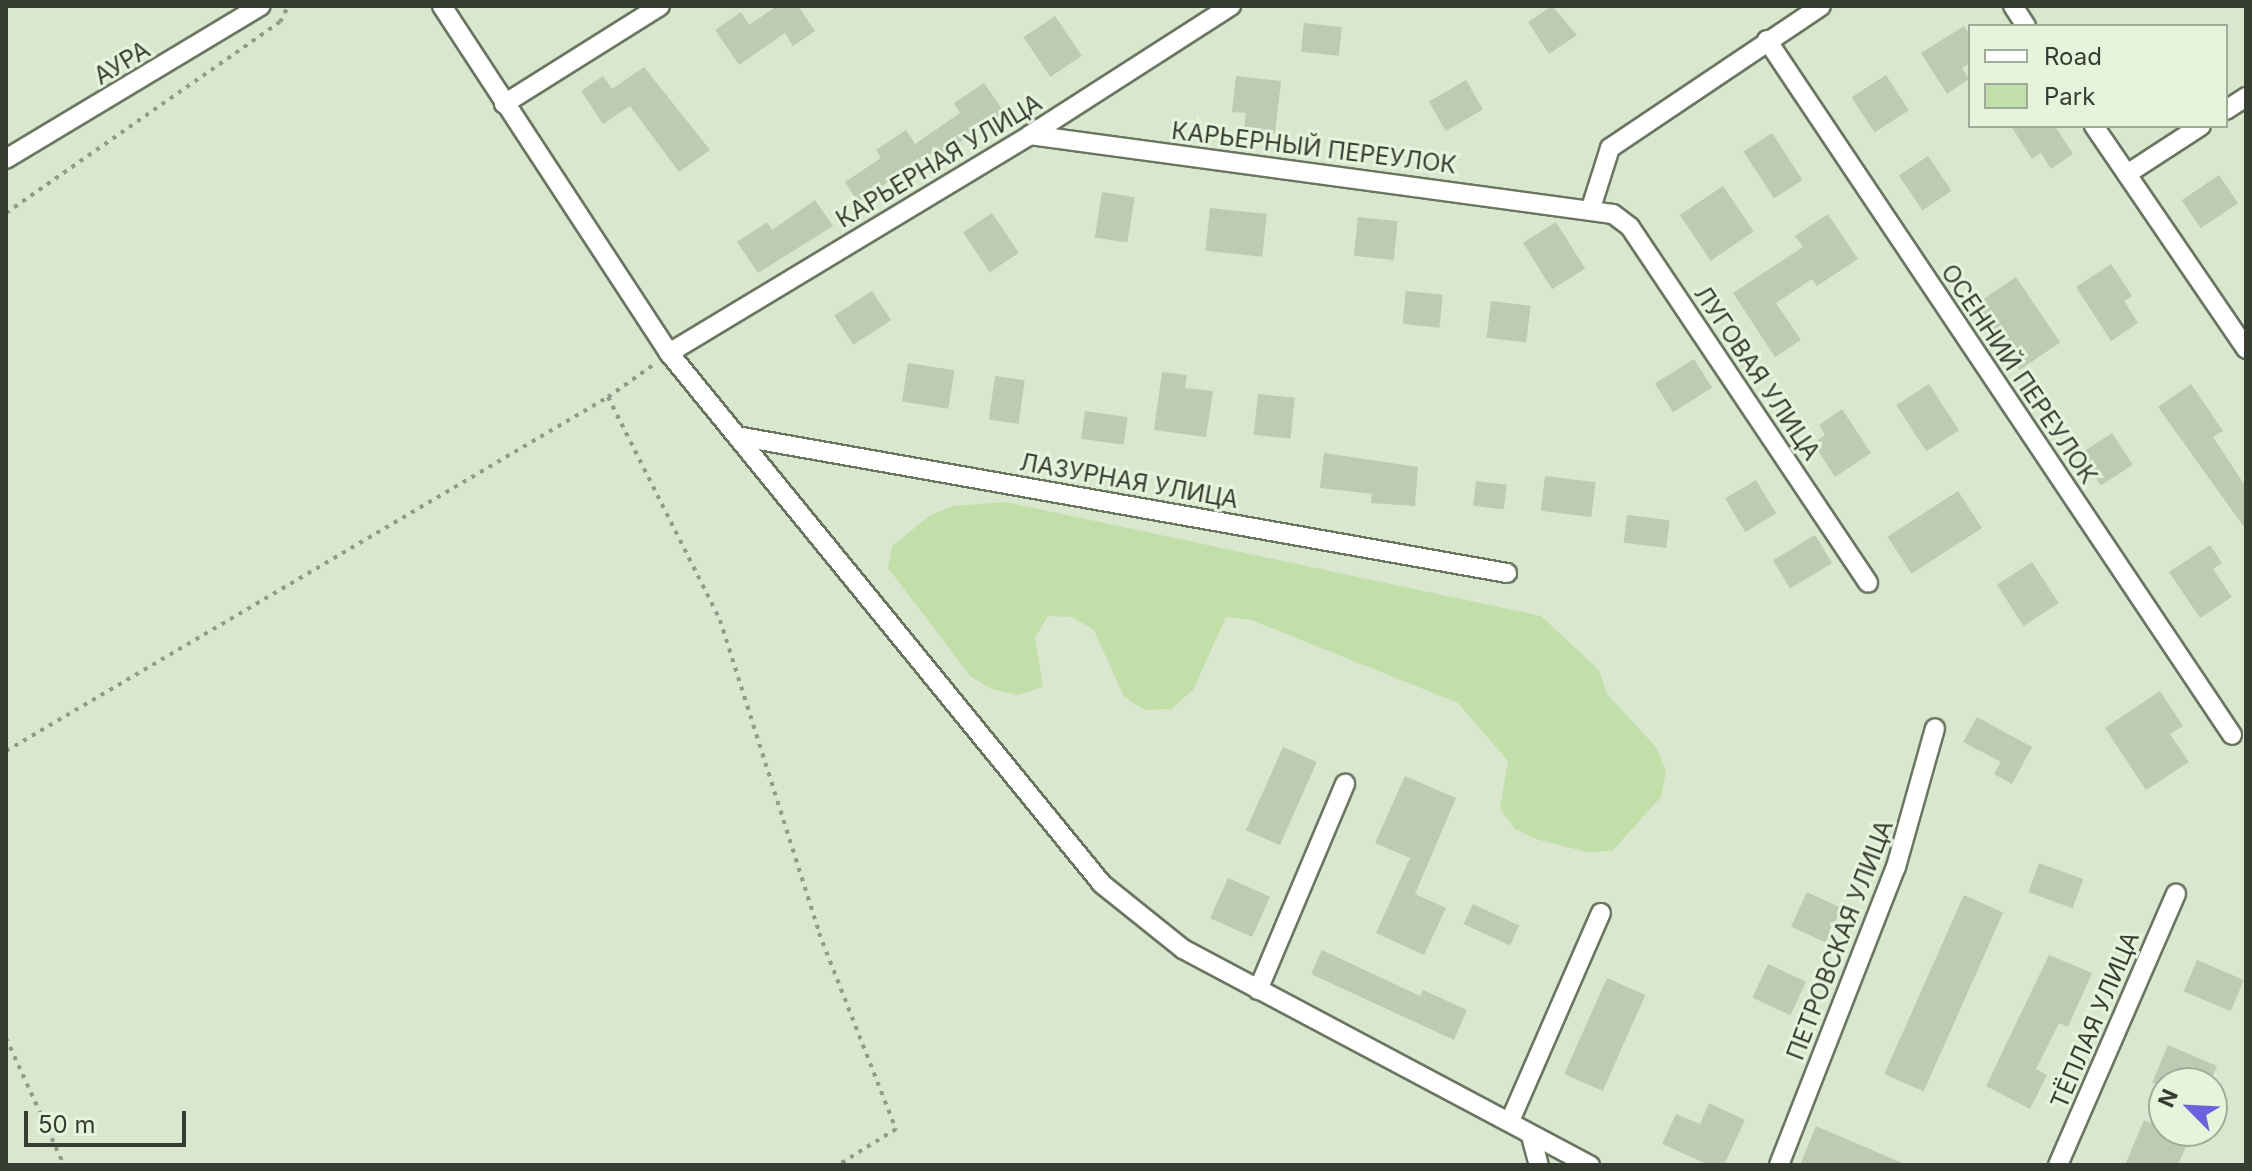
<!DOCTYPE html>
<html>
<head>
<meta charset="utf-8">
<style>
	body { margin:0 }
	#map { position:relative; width:2252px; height:1171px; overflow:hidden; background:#d9e7cf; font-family:Inter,sans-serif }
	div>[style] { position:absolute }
	.green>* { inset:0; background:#c2dfaa }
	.building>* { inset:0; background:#bdcbb3; transform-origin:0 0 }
	.path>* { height:4px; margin-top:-2px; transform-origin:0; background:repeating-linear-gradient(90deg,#919b8a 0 4px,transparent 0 10px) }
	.roads { filter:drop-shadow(2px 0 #6a7660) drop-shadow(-2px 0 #6a7660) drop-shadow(0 2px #6a7660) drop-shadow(0 -2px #6a7660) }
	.minor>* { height:18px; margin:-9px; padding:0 9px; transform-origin:9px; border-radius:9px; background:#fff }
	span { translate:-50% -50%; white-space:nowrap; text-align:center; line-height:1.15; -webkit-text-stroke:6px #e6f4dc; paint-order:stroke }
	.street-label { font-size:24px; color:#383d34 }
	.frame { position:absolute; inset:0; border:8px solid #383d34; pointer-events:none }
	.legend { position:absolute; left:1968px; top:24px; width:260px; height:104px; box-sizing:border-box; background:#e6f4dc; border:2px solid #a0ab99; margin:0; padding:10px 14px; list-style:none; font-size:24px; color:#383d34 }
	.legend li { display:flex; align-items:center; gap:16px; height:40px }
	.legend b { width:40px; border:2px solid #a0ab99 }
	.north { position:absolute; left:2148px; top:1067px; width:80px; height:80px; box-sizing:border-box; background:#e6f4dc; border:2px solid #a0ab99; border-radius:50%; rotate:294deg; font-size:22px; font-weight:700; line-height:32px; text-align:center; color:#383d34 }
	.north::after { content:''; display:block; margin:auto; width:28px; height:36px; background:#6a63dd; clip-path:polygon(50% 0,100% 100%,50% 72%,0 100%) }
	.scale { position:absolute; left:24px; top:1111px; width:162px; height:36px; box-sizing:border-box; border:4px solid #383d34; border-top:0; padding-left:10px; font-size:24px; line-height:28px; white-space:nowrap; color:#383d34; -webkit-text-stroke:6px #e6f4dc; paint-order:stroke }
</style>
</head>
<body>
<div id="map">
	<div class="green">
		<i style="clip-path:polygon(1006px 502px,1541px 616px,1599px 670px,1607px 694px,1656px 747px,1666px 771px,1661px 797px,1612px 851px,1587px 852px,1539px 840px,1515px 829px,1500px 808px,1508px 761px,1458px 703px,1251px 620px,1226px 617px,1193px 690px,1171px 709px,1145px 710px,1124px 697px,1094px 630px,1072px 617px,1048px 616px,1035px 638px,1043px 687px,1017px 695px,992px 689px,971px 677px,888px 568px,892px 546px,931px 515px,953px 506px)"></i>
	</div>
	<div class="building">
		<i style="clip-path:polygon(777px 6px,798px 6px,815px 31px,793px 46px,785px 33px,739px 65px,715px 30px,741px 12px,749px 25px)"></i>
		<i style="clip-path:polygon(1552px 6px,1577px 35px,1549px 54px,1528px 22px)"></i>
		<i style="left:1055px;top:16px;width:48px;height:38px;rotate:56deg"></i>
		<i style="left:1304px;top:23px;width:38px;height:29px;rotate:6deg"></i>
		<i style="clip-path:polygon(1964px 26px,1970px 35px,1970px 63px,1962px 68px,1969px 79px,1947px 94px,1921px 53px)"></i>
		<i style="clip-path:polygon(644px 67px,710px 150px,679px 172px,630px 106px,603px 124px,581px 91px,603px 76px,612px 89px)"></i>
		<i style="left:1886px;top:75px;width:42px;height:41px;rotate:57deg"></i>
		<i style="clip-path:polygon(1236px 76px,1281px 81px,1275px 133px,1244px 130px,1246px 113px,1232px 112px)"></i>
		<i style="left:1466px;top:80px;width:34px;height:43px;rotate:60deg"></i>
		<i style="clip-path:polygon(984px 83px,1004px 112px,959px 143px,962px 148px,945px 160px,937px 149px,858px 202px,845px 182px,881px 158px,876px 150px,906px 130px,915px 144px,960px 113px,954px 103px)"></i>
		<i style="clip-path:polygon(2011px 126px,2055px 126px,2073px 154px,2051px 169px,2041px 153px,2032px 159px)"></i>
		<i style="left:1772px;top:133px;width:56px;height:34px;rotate:57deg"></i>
		<i style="left:1928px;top:156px;width:42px;height:35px;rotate:56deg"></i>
		<i style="left:2219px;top:175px;width:34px;height:45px;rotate:56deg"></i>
		<i style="left:1723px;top:186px;width:55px;height:52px;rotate:56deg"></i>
		<i style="left:1102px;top:192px;width:33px;height:46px;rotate:9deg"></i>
		<i style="clip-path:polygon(815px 200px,833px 226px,758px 273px,737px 242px,767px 222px,772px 230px)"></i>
		<i style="left:1210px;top:208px;width:57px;height:43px;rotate:6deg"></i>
		<i style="left:992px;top:213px;width:48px;height:35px;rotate:56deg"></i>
		<i style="clip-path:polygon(1828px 214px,1858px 259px,1817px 286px,1812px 279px,1776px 303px,1801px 340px,1775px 357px,1733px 293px,1803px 247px,1795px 236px)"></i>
		<i style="left:1358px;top:217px;width:40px;height:39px;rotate:6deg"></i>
		<i style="left:1556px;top:222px;width:55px;height:39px;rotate:58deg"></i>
		<i style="clip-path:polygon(2111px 264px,2132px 296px,2124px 301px,2138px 323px,2111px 341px,2076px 287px)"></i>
		<i style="left:2016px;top:277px;width:79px;height:49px;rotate:56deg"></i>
		<i style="left:872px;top:291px;width:35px;height:45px;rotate:57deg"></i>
		<i style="left:1406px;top:291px;width:37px;height:33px;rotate:6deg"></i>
		<i style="left:1491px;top:301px;width:40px;height:37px;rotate:7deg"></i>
		<i style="left:1694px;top:359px;width:34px;height:46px;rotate:58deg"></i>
		<i style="left:908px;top:363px;width:47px;height:39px;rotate:9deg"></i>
		<i style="clip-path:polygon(1162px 372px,1187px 375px,1185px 388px,1213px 391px,1206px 437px,1154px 430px)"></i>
		<i style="left:995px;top:376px;width:30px;height:44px;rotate:8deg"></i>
		<i style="left:1929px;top:384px;width:55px;height:39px;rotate:57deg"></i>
		<i style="clip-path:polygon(2191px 384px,2223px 431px,2213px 437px,2246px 487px,2246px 530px,2158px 407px)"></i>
		<i style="left:1258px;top:394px;width:37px;height:41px;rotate:6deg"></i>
		<i style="clip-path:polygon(1842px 409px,1871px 453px,1835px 477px,1813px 443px,1825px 435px,1819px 425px)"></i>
		<i style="left:1085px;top:411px;width:43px;height:28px;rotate:8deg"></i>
		<i style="left:2112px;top:433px;width:38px;height:38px;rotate:57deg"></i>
		<i style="clip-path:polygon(1324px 453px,1418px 467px,1415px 506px,1371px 503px,1372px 494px,1320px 488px)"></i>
		<i style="left:1545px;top:476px;width:51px;height:35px;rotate:7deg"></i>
		<i style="left:1756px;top:480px;width:39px;height:36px;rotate:59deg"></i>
		<i style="left:1476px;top:481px;width:31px;height:25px;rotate:7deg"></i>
		<i style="left:1958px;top:491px;width:44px;height:84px;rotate:57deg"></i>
		<i style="left:1627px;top:515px;width:43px;height:28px;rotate:7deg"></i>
		<i style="left:1815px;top:535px;width:33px;height:49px;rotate:59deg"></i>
		<i style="clip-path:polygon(2210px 545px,2222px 563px,2213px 569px,2232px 597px,2200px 618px,2169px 572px)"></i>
		<i style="left:2032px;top:562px;width:49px;height:42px;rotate:57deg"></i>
		<i style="clip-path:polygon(2160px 691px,2183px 726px,2170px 734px,2189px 762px,2146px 790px,2105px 728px)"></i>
		<i style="clip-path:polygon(1977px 717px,2032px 747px,2012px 784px,1994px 774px,2001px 762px,1963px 742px)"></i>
		<i style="left:1283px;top:747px;width:37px;height:91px;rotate:24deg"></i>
		<i style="clip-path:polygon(1405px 776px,1456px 798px,1415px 894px,1446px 908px,1424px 955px,1376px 933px,1410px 858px,1375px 843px)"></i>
		<i style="left:2039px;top:863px;width:47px;height:31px;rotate:20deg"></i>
		<i style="left:1228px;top:878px;width:46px;height:44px;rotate:24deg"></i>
		<i style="left:1807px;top:892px;width:38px;height:38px;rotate:25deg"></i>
		<i style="left:1964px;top:895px;width:43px;height:196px;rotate:24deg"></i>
		<i style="left:1473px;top:904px;width:51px;height:22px;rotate:25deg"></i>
		<i style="clip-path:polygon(1322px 950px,1420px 996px,1423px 990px,1467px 1010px,1454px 1040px,1311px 974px)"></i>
		<i style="clip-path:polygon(2049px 955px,2092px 973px,2068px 1027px,2059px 1023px,2036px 1069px,2047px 1075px,2030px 1109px,1986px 1086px)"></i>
		<i style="left:2197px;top:960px;width:51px;height:34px;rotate:23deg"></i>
		<i style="left:1768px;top:964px;width:42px;height:37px;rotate:25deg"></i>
		<i style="left:1607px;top:978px;width:42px;height:105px;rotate:24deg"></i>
		<i style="clip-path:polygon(2168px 1045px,2217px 1066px,2210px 1083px,2152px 1083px)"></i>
		<i style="clip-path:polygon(1709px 1103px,1745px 1120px,1724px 1165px,1709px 1165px,1662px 1144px,1676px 1114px,1700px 1124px)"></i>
		<i style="clip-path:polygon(2144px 1120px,2189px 1139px,2178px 1165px,2125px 1165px)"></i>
		<i style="clip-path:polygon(1816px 1126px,1907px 1165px,1800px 1165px)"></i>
	</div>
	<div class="path">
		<i style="left:6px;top:213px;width:334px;rotate:-34.9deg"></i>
		<i style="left:280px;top:22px;width:18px;rotate:-63deg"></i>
		<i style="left:608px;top:397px;width:250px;rotate:63.3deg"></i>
		<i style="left:720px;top:620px;width:328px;rotate:72.4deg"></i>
		<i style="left:819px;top:933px;width:211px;rotate:68.6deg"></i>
		<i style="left:896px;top:1129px;width:68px;rotate:148.2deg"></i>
		<i style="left:6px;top:751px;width:698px;rotate:-30.46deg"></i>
		<i style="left:608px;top:397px;width:55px;rotate:-35.4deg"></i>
		<i style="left:6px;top:1038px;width:140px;rotate:65.5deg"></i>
	</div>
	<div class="roads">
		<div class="minor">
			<i style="left:442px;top:6px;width:415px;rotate:56.8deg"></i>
			<i style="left:669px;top:353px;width:685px;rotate:50.8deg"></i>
			<i style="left:1102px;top:884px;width:104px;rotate:38.7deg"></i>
			<i style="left:1183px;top:949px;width:461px;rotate:28deg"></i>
			<i style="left:2013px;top:6px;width:24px;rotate:57deg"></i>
			<i style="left:1767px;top:40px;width:836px;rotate:56.21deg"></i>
			<i style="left:504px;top:104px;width:184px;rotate:-32.1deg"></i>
			<i style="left:2226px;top:110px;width:24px;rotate:-33deg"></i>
			<i style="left:2094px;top:126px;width:270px;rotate:55.7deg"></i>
			<i style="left:1030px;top:135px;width:588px;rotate:7.72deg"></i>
			<i style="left:1613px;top:214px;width:21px;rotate:37deg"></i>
			<i style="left:1630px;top:227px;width:428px;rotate:56.2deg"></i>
			<i style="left:6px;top:159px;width:297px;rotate:-31deg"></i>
			<i style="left:2127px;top:174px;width:88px;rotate:-33deg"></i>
			<i style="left:1591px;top:208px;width:63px;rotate:-72.4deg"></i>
			<i style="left:1610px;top:148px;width:254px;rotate:-33.9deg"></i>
			<i style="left:669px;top:353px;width:422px;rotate:-31.1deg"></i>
			<i style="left:1030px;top:135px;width:239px;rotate:-32.7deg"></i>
			<i style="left:742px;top:437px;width:777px;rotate:10.08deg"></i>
			<i style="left:1258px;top:990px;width:224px;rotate:-67.1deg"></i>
			<i style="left:1510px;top:1121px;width:227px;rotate:-66.4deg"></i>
			<i style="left:1531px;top:1136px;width:30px;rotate:75deg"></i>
			<i style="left:1779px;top:1165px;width:320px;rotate:-68.6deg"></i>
			<i style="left:1896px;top:867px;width:144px;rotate:-74.3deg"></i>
			<i style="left:2058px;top:1165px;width:296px;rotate:-66.5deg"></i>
		</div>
	</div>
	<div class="street-label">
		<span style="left:122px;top:63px;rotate:-31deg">АУРА</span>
		<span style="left:1314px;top:148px;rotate:7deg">КАРЬЕРНЫЙ ПЕРЕУЛОК</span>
		<span style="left:939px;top:161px;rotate:-31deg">КАРЬЕРНАЯ УЛИЦА</span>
		<span style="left:1757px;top:373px;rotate:56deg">ЛУГОВАЯ УЛИЦА</span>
		<span style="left:2019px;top:374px;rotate:56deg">ОСЕННИЙ ПЕРЕУЛОК</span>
		<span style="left:1129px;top:481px;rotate:10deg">ЛАЗУРНАЯ УЛИЦА</span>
		<span style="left:1840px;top:940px;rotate:-69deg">ПЕТРОВСКАЯ УЛИЦА</span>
		<span style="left:2095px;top:1020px;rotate:-67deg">ТЁПЛАЯ УЛИЦА</span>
	</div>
	<div class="frame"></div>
	<ul class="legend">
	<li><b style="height:10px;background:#fff"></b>Road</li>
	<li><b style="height:22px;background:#c2dfaa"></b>Park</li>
	</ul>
	<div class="north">N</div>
	<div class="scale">50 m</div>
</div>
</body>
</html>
